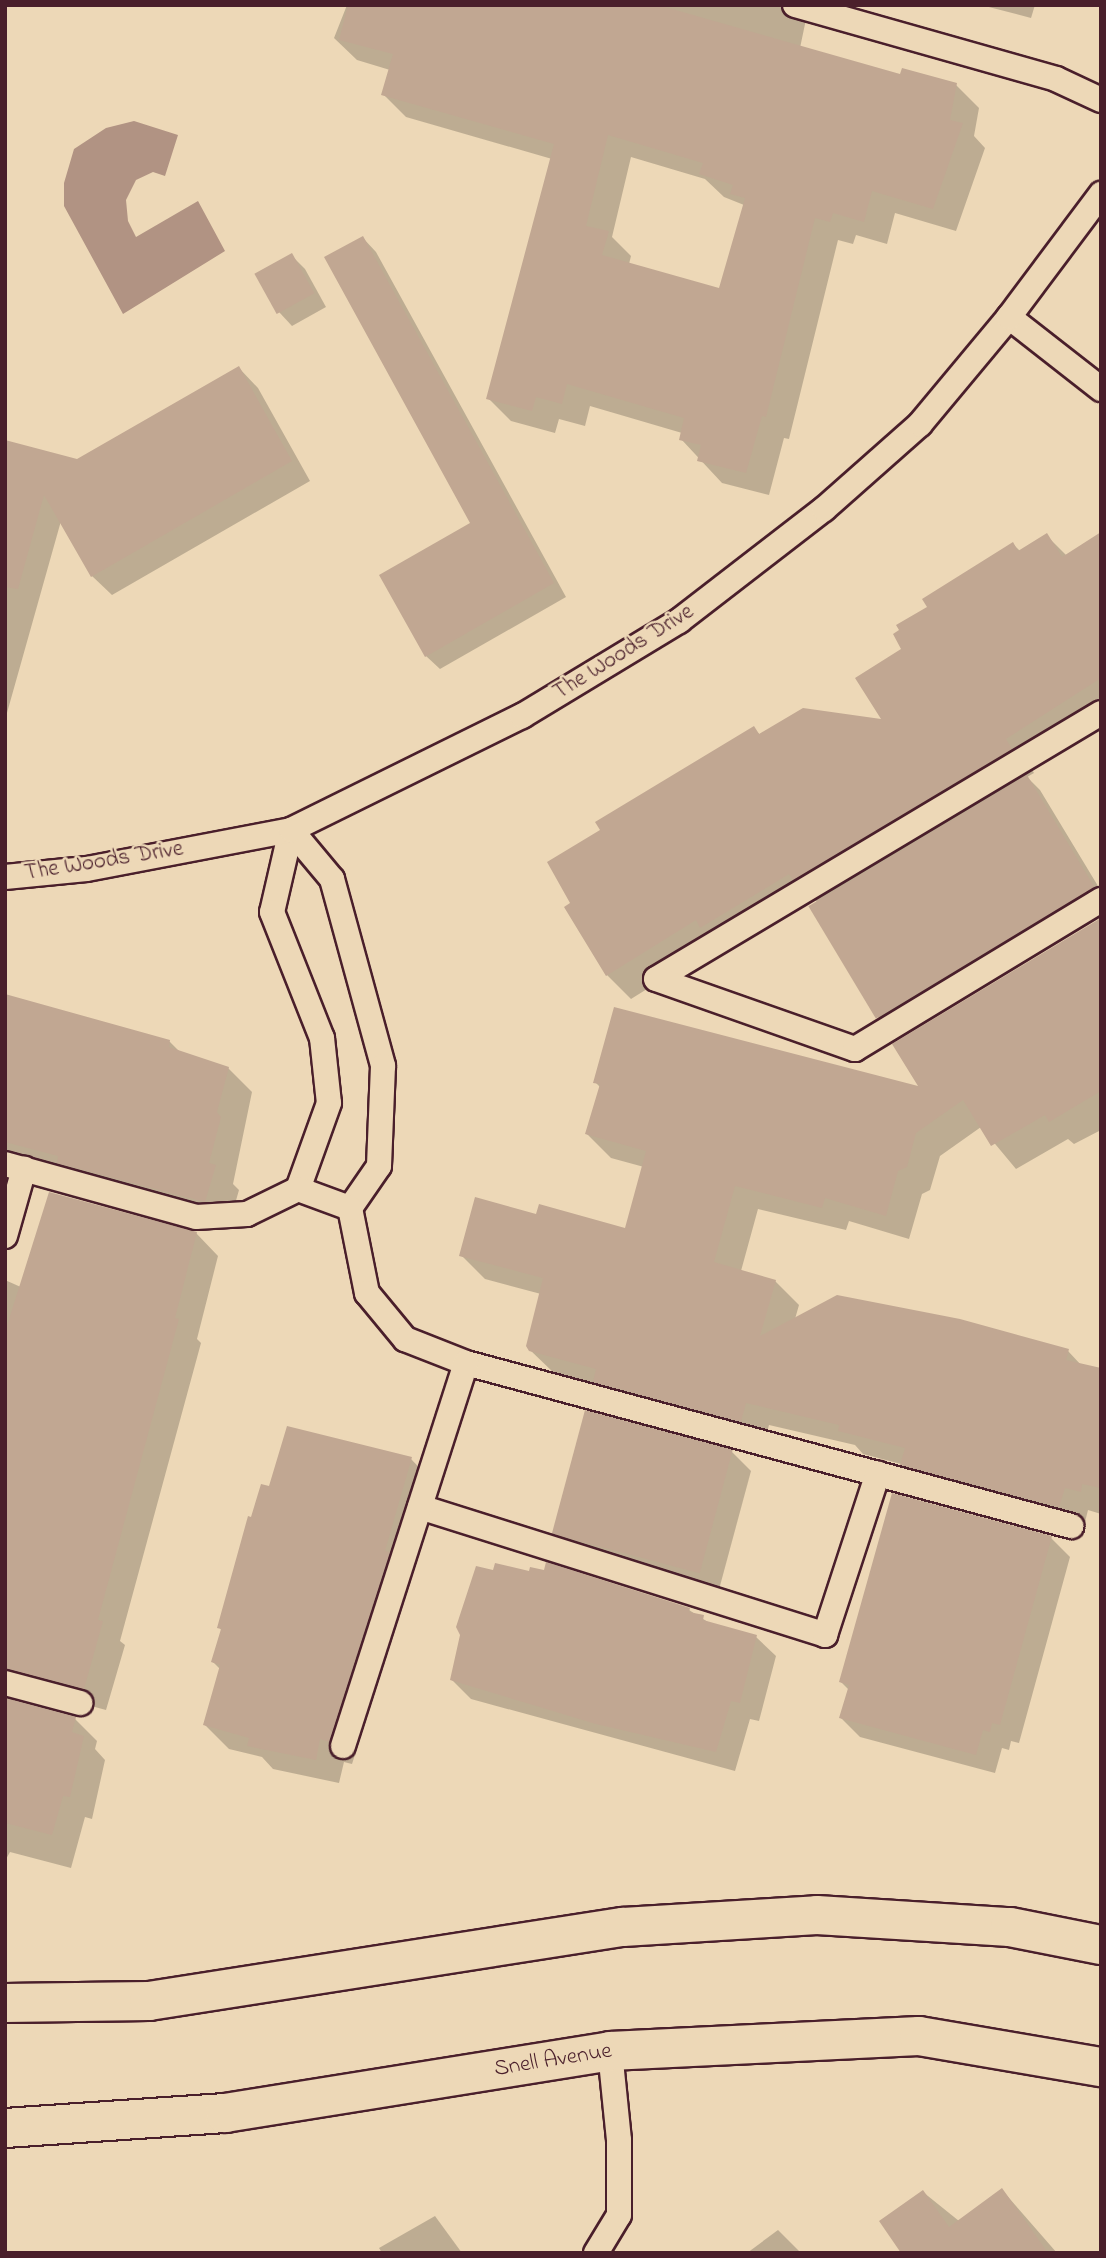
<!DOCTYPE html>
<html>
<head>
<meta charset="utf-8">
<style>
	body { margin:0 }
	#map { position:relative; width:1106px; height:2258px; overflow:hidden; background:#edd8b7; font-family:"Indie Flower",sans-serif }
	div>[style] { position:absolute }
	.water>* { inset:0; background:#b19383 }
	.shadow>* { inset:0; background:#0003 }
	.building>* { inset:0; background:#c1a792; transform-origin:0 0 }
	.roads { filter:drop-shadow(2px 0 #4a1f2b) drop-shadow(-2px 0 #4a1f2b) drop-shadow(0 2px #4a1f2b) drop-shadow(0 -2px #4a1f2b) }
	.service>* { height:24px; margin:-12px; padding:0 12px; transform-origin:12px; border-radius:12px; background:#edd8b7 }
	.secondary>* { height:38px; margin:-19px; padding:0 19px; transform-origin:19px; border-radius:19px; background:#edd8b7 }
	span { translate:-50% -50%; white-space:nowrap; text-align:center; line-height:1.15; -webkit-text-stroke:5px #edd8b7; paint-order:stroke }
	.street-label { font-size:23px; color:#4a1f2b }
	.frame { position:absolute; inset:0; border:7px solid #4a1f2b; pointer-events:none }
</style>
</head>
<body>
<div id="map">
	<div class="water">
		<i style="clip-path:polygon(134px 121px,178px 135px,165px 176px,153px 172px,136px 180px,126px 200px,128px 221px,136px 237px,198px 201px,225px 251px,123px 314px,64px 206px,64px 183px,74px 149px,106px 128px)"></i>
	</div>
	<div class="shadow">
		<i style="clip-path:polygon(evenodd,347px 5px,809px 5px,800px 48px,901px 77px,956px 85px,979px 108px,974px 136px,985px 148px,956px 231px,895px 213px,887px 244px,856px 235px,853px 244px,838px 240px,789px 439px,784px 438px,769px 495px,722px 483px,681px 439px,682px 433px,590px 406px,585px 426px,559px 419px,555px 433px,511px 421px,488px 398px,552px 159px,406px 117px,383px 94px,390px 70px,357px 60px,334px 38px,347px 5px,631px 157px,705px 179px,724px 197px,744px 205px,720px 290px,629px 264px,631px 256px,612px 237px,631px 157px)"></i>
		<i style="clip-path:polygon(981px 5px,1035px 5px,1031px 18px)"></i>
		<i style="clip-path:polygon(363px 238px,376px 252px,566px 597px,440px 669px,426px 656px,473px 524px)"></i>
		<i style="clip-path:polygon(291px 255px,305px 269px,326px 307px,292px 326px,279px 312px)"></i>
		<i style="clip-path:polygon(239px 368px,258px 388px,310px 481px,112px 595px,92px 576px,61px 521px,5px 720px,5px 442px,77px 461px)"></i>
		<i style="clip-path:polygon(1101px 534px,1101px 716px,1028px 763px,1034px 773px,1027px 777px,1040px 790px,1101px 891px,892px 1031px,878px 1017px,811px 906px,817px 902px,812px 897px,719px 944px,631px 999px,607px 975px,573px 904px,602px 831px,754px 728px,760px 735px,884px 721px,904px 650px,929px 608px,1013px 544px,1020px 551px,1046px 535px,1067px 556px)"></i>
		<i style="clip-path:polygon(1101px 919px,1101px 1130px,1074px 1144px,1068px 1139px,1016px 1169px,981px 1127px,940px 1156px,930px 1190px,922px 1194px,909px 1239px,849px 1221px,846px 1230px,758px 1209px,741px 1271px,775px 1281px,799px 1305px,795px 1319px,1068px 1351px,1082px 1366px,1101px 1370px,1101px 1514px,1088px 1510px,1083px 1530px,926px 1488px,901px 1464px,863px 1454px,855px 1445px,769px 1425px,764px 1444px,618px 1405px,599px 1386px,555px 1374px,530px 1350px,541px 1294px,485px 1279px,461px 1255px,537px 1216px,626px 1230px,644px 1167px,611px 1158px,587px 1134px,601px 1088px,595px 1082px,922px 1089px)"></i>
		<i style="clip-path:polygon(5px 995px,170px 1042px,181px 1053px,228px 1068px,252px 1092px,233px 1184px,239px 1190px,229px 1225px,5px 1154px)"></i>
		<i style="clip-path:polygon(196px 1233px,218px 1256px,197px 1339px,201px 1343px,120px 1641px,125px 1645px,106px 1710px,32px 1690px,17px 1694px,13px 1702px,75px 1719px,97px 1741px,95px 1749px,105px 1760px,92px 1819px,85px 1817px,71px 1868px,10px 1852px,5px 1861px,5px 1280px,23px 1288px)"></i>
		<i style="clip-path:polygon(732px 1452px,751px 1471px,717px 1597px,575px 1552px,555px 1533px)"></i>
		<i style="clip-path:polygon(411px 1459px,434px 1483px,409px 1574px,412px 1578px,352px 1764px,344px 1762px,339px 1783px,273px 1769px,262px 1757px,229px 1749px,205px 1725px,221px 1670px,213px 1662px,222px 1631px,219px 1627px,253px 1519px,271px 1488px)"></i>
		<i style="clip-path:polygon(1051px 1538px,1070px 1557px,1019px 1743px,1011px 1741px,1009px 1750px,1002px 1748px,995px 1773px,860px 1737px,841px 1718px,849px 1690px,841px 1682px)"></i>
		<i style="clip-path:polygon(689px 1610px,711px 1624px,756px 1637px,776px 1656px,759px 1721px,750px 1719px,735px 1771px,471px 1699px,452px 1680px)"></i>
		<i style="clip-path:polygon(1002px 2190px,1057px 2253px,903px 2253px,923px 2192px,959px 2221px)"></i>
		<i style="clip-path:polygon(435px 2216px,462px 2253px,382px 2253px,379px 2248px)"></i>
		<i style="clip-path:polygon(778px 2230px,801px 2253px,747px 2253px)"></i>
	</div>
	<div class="building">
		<i style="clip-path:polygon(evenodd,348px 5px,658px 5px,900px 74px,902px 68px,957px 83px,950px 120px,963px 123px,933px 209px,872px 191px,864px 222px,833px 213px,830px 222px,815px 218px,766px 417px,762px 416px,746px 473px,697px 461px,701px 445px,679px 440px,684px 418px,567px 384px,562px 404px,536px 397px,532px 411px,486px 399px,554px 144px,381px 95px,393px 54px,339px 40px,348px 5px,608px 135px,703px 163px,699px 174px,733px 185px,730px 194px,745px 198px,719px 288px,602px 255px,609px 231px,586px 226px,608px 135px)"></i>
		<i style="clip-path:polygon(363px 236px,554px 583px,425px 657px,379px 575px,470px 523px,324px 257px)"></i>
		<i style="left:292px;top:253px;width:46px;height:43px;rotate:61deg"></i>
		<i style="clip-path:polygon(239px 366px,292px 461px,91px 577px,44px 495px,18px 589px,5px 587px,5px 440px,77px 459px)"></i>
		<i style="clip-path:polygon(1101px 532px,1101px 678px,1006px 739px,1012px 749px,793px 880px,789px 874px,700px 928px,696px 920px,606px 976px,564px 907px,570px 903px,547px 862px,600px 830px,595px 822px,754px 726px,759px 734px,803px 708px,881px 719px,855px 678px,901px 649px,893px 634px,899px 630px,896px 625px,927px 607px,922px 599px,1013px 542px,1018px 551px,1047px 533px,1062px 557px)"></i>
		<i style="left:1027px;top:775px;width:131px;height:255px;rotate:59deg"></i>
		<i style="clip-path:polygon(1101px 918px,1101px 1091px,1049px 1122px,1045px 1115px,991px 1146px,963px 1100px,916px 1133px,907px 1167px,898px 1171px,886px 1216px,825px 1198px,822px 1208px,735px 1186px,714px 1262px,776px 1280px,760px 1336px,837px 1295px,960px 1319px,1069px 1349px,1066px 1360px,1101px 1368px,1101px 1488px,1082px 1484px,1081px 1492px,1065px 1488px,1059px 1507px,900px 1465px,905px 1448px,838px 1431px,839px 1425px,746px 1403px,741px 1422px,593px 1382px,596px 1369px,529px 1351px,526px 1346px,543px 1278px,459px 1256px,475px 1197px,536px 1214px,539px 1204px,625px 1228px,646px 1151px,585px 1134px,600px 1084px,593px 1083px,614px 1007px,918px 1086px,892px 1044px)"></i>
		<i style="clip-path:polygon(5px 994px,170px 1040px,169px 1047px,229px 1067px,217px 1112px,221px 1117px,209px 1163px,216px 1165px,205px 1202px,57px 1163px,58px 1156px,5px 1142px)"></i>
		<i style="clip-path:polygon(49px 1192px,197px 1232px,175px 1318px,179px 1319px,98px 1620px,103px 1621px,84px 1689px,5px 1669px,5px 1332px)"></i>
		<i style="left:585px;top:1410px;width:153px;height:128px;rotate:15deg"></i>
		<i style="clip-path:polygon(287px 1426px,412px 1457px,385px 1551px,390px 1552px,329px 1742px,320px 1739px,316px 1760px,247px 1746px,249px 1738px,203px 1725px,220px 1665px,211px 1662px,221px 1629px,217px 1628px,248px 1516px,251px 1517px,261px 1484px,269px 1486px)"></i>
		<i style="clip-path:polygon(892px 1493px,1052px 1536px,1000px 1725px,992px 1723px,990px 1732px,983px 1730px,976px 1755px,839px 1718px,849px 1685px,839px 1682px)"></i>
		<i style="clip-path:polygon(546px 1562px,690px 1608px,689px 1612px,704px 1615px,703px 1620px,757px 1635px,740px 1703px,731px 1701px,716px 1752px,596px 1724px,450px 1680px,460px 1635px,456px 1627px,476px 1566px,493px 1570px,495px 1563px,529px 1571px,530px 1567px,544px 1570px)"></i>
		<i style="clip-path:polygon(5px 1698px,76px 1717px,72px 1732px,84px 1736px,70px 1797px,63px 1796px,52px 1835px,5px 1823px)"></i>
		<i style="clip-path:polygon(1002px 2188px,1048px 2253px,901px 2253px,879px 2221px,923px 2190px,949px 2227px)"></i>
	</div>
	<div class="roads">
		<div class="service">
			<i style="left:795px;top:5px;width:271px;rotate:15.8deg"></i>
			<i style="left:1056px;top:79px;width:50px;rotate:25deg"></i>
			<i style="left:1009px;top:317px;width:117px;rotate:38deg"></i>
			<i style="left:1101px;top:713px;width:518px;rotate:149.13deg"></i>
			<i style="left:656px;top:979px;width:211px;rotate:19.4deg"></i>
			<i style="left:855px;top:1049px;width:288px;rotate:-31.2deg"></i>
			<i style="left:291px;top:830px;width:64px;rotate:50.1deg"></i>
			<i style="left:332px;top:879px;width:194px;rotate:74.7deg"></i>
			<i style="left:383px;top:1066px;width:100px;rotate:92.3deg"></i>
			<i style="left:379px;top:1166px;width:51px;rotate:124.6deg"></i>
			<i style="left:350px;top:1208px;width:87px;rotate:78.7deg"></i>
			<i style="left:367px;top:1293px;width:60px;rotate:50.4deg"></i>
			<i style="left:405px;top:1339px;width:66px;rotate:21.5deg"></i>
			<i style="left:466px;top:1363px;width:627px;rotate:15.08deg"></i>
			<i style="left:291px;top:830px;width:84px;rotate:103deg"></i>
			<i style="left:272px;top:912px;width:136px;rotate:68.4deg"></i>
			<i style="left:322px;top:1038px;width:65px;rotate:83.9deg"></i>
			<i style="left:329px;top:1103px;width:91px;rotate:109.8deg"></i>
			<i style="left:5px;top:877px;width:82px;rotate:-5.6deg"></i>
			<i style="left:87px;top:869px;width:208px;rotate:-10.8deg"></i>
			<i style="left:291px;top:830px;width:258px;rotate:-26.3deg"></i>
			<i style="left:522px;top:716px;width:184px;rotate:-31.2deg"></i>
			<i style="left:679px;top:621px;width:183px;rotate:-37.7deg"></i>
			<i style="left:824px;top:509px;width:128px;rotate:-41.5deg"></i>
			<i style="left:920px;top:424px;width:139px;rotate:-50.2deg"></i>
			<i style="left:1009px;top:317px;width:154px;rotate:-53.2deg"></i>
			<i style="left:5px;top:1164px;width:198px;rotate:15.5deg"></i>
			<i style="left:196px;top:1217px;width:51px;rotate:-3.4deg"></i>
			<i style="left:247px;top:1214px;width:57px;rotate:-26.1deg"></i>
			<i style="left:298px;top:1189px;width:55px;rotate:20.1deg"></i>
			<i style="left:5px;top:1236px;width:70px;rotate:-74.2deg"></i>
			<i style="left:420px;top:1507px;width:425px;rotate:17.5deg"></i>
			<i style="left:825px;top:1635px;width:170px;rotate:-71.9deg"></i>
			<i style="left:5px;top:1683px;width:78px;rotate:14.9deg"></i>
			<i style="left:343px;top:1746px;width:402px;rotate:-72.2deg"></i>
			<i style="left:596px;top:2253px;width:44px;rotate:-58.8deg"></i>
			<i style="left:619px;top:2215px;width:75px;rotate:-90deg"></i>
			<i style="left:619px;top:2140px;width:89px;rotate:-95.8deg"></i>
		</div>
		<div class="secondary">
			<i style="left:5px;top:2003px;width:144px;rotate:-0.8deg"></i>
			<i style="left:149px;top:2001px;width:480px;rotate:-8.9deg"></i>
			<i style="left:623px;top:1927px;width:194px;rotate:-3.5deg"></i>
			<i style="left:817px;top:1915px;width:193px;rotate:3.6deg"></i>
			<i style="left:1010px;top:1927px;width:93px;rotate:11.2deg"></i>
			<i style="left:5px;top:2128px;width:221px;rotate:-3.9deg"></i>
			<i style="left:225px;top:2113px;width:390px;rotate:-9.1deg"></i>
			<i style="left:610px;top:2051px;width:309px;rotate:-2.8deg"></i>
			<i style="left:919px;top:2036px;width:185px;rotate:9.7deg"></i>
		</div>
	</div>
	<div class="street-label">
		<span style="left:624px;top:653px;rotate:-32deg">The Woods Drive</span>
		<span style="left:104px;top:862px;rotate:-9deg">The Woods Drive</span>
		<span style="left:553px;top:2061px;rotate:-9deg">Snell Avenue</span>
	</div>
	<div class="frame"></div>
</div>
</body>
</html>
